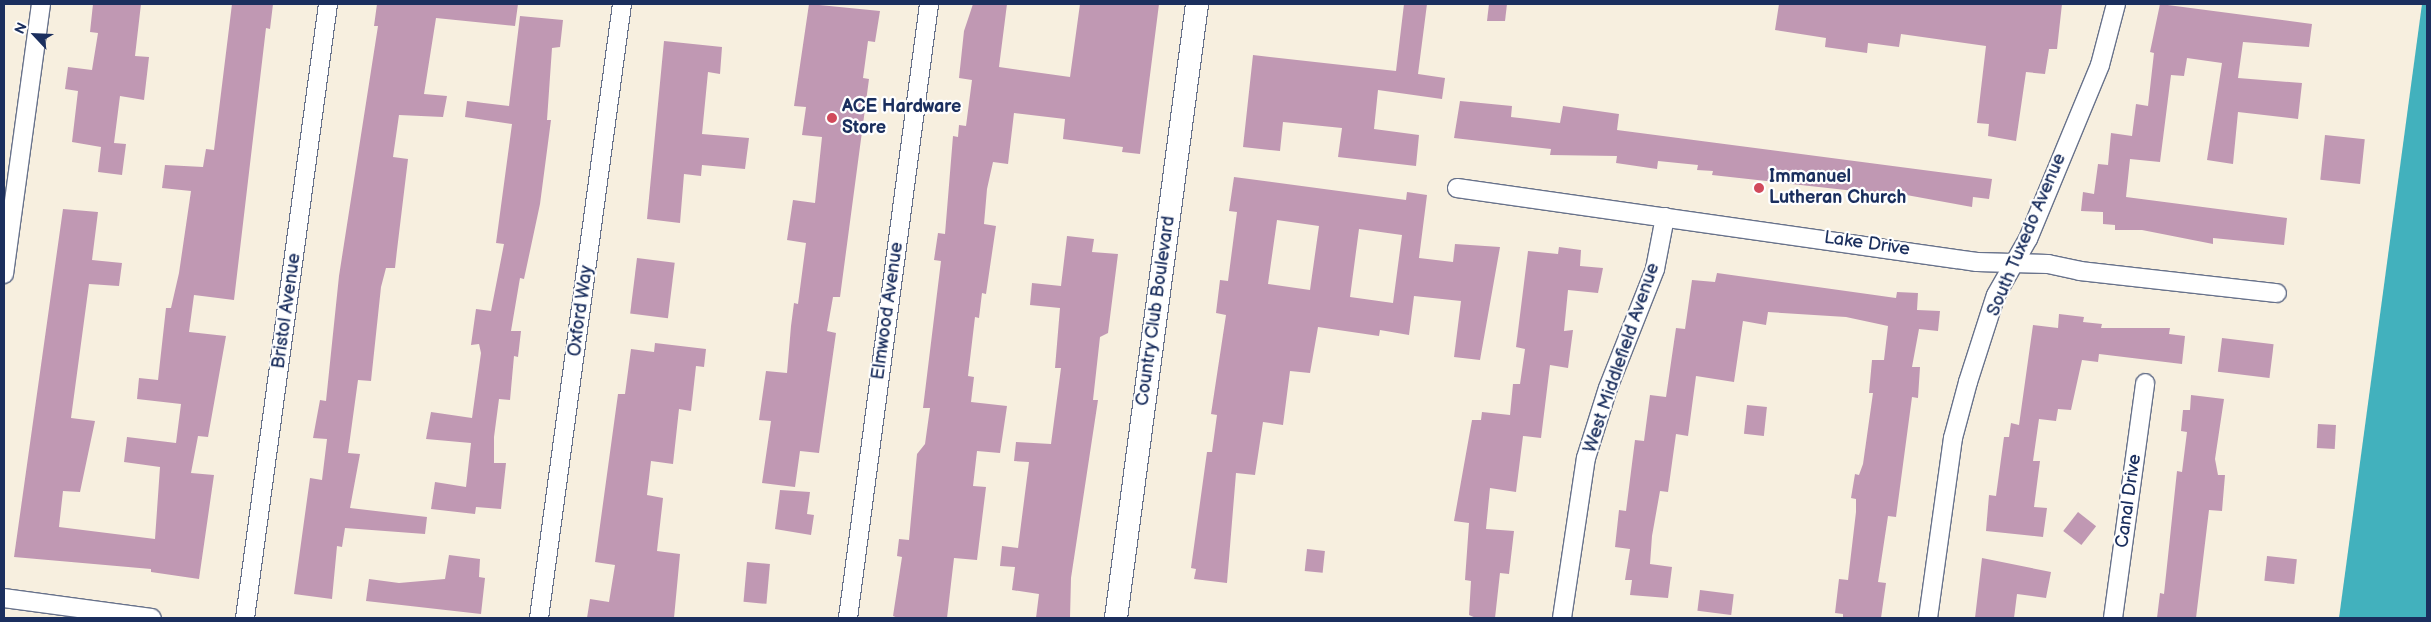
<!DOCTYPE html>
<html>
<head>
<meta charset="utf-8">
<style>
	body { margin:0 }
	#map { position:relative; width:2431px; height:622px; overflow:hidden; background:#f7efdf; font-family:"Balsamiq Sans",sans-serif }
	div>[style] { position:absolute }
	.water>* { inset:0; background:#42b1bd }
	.building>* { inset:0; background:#c098b3; transform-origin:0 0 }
	.roads { filter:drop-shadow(1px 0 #68728b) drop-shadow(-1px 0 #68728b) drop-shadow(0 1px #68728b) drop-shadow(0 -1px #68728b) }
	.minor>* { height:18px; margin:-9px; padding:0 9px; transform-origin:9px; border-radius:9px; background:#fff }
	.tertiary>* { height:22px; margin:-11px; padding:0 11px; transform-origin:11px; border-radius:11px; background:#fff }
	.dots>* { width:14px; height:14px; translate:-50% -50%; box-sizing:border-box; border:2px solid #fff; border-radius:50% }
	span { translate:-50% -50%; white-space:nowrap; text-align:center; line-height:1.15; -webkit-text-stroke:4.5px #fff; paint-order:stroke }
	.poi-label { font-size:18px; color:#1b2f5e; font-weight:700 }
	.left { translate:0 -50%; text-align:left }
	.street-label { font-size:18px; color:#1b2f5e }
	.frame { position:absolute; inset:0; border:5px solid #1b2f5e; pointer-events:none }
	.north { position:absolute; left:10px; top:10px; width:50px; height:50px; -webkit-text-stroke:4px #fff; paint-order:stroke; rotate:295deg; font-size:14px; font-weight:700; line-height:20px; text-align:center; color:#1b2f5e }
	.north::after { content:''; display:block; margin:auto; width:18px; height:22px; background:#1b2f5e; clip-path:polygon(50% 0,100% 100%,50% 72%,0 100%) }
</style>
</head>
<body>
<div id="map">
	<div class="water">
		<i style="clip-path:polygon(2422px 4px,2427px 4px,2427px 618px,2339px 618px)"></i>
	</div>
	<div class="building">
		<i style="clip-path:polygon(93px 4px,141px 4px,135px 56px,149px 57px,144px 100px,120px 96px,114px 143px,126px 144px,122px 175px,98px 172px,101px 147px,72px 142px,78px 91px,65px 89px,68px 67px,92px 70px,98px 33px,90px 32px)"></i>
		<i style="clip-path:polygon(232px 4px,273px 4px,270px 29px,266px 28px,234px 300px,194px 295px,189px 332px,226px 336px,208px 437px,198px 436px,191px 473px,214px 475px,199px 579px,151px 572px,151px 569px,14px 557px,63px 209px,98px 212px,92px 260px,122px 263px,119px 286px,89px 284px,71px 418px,95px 421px,80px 492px,63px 491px,59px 527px,155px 539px,160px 467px,124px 462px,127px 437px,176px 443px,181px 404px,137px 399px,139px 378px,158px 380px,166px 308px,171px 308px,179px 273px,191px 191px,162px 188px,165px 165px,203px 167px,206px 149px,214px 150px)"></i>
		<i style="clip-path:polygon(377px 4px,518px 4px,515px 26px,436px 18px,424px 94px,447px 96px,443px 117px,399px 115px,393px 157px,408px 159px,397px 250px,395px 268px,386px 268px,381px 287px,371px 381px,358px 380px,348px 453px,360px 454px,350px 508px,427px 517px,425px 534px,345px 528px,342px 547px,337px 546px,332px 599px,294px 594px,310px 478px,322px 480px,327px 439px,313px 438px,320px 400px,326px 401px,339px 276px,378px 26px,374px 26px)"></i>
		<i style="clip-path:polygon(809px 4px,880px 11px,875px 42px,868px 41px,863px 78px,869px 79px,840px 297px,833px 297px,827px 331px,836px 333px,819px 453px,800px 451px,795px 487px,762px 483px,771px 421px,759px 420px,766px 371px,787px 373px,791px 326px,794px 303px,798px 304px,806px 243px,787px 240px,793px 200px,815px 203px,822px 137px,802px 135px,806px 107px,794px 106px)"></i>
		<i style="clip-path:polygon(973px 4px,1007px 4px,999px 67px,1070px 77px,1080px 4px,1159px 4px,1140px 154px,1122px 152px,1123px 147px,1063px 139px,1065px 119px,1014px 113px,1008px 164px,993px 162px,987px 189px,984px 224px,996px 226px,986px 294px,982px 293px,979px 318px,975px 317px,968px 376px,974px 377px,971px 402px,1007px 406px,1000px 453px,977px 451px,973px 486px,986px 487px,977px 560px,954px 558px,947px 618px,898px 618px,893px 616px,902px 557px,897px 556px,899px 539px,909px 540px,917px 454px,925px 444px,930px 408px,923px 408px,941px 261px,934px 260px,938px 233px,945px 234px,953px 136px,958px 137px,959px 125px,966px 126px,972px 80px,959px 78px,964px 31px)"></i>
		<i style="clip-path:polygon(1404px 4px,1427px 4px,1418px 74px,1445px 78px,1442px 99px,1378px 90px,1374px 129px,1419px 135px,1416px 166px,1338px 157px,1342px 128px,1283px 122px,1280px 151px,1243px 147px,1253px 55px,1396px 71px)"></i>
		<i style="clip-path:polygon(1489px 4px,1507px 4px,1505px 21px,1487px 21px)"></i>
		<i style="clip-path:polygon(1779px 4px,2062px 4px,2057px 49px,2049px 49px,2045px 74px,2026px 72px,2016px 141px,1988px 136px,1989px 124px,1977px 123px,1986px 46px,1901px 34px,1899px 47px,1868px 43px,1867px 53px,1825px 47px,1826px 38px,1775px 30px)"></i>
		<i style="clip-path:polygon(2160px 4px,2312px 24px,2309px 47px,2243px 42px,2238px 78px,2302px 83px,2298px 119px,2238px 112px,2233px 164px,2207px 160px,2222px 63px,2187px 58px,2184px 76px,2171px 75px,2160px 162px,2130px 159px,2126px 197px,2287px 218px,2284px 245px,2213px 238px,2213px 244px,2142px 230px,2115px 230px,2115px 225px,2103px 224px,2103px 212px,2081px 211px,2083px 192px,2094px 194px,2098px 164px,2108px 165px,2111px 133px,2132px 136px,2136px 104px,2148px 106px,2154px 53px,2150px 52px)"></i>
		<i style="clip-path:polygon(520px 16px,563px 20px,560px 47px,552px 48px,547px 120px,551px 120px,540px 204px,524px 279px,520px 278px,511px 331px,521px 331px,518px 357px,514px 356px,510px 400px,499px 399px,494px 437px,494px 463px,506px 463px,501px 509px,476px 507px,475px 514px,431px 509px,435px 482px,466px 487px,471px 443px,426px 439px,431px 412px,472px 418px,481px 353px,479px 344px,471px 345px,476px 309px,491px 311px,504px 244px,496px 243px,512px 124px,465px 117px,467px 101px,509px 106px)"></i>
		<i style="clip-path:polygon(664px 41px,722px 47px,720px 74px,708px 72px,702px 134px,749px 138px,745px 169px,702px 165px,701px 176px,684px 174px,680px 223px,647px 219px)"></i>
		<i style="clip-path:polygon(1460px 101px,1512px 106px,1511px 117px,1560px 123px,1563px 106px,1619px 114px,1617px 130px,1992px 179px,1989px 199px,1973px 197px,1972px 207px,1901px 194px,1900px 202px,1874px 199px,1873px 193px,1712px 175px,1713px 171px,1697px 170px,1698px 165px,1658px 161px,1657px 169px,1616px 163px,1617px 156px,1550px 155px,1551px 149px,1454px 138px)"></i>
		<i style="left:2325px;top:135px;width:40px;height:45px;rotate:6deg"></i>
		<i style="clip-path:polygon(evenodd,1234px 177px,1406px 200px,1407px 192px,1427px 195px,1419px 258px,1453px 262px,1455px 244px,1500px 247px,1480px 360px,1454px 357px,1461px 301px,1414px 296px,1409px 335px,1380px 330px,1379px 336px,1318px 327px,1310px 373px,1290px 371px,1283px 425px,1263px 422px,1255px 475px,1236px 473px,1227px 583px,1194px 579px,1196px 569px,1191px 568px,1207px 452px,1212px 452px,1217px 415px,1211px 414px,1226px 315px,1216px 313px,1220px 280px,1228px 281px,1237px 212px,1229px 211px,1234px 177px,1277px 220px,1319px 226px,1310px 290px,1268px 284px,1277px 220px,1234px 177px,1359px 229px,1402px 235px,1393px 303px,1350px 297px,1359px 229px)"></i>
		<i style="clip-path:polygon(1067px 236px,1094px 239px,1092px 252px,1118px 254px,1108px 333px,1100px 337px,1093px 400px,1098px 400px,1071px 578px,1070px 618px,1036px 618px,1039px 594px,1012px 590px,1015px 567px,1000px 566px,1002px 546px,1018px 548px,1029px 462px,1014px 461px,1016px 442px,1051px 444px,1061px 368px,1055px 368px,1060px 308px,1030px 305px,1032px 283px,1061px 286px)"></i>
		<i style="clip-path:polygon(1559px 247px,1581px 250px,1580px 266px,1603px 268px,1598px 293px,1568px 290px,1564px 331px,1573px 330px,1568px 368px,1550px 365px,1541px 438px,1523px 436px,1516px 492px,1490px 488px,1486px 529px,1514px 531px,1509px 574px,1500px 573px,1495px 618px,1476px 618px,1469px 615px,1471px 581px,1465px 580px,1469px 523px,1454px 521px,1472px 420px,1481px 420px,1482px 412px,1510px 415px,1513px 384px,1520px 384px,1525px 349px,1516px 347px,1528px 251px,1558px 254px)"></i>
		<i style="left:637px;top:258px;width:38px;height:56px;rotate:7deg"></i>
		<i style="clip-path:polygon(1717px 273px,1896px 298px,1897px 292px,1918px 293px,1917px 310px,1940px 311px,1938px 331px,1919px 329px,1912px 367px,1920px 367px,1918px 398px,1912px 397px,1896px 517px,1888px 516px,1878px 582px,1886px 583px,1881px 618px,1843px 618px,1843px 614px,1835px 613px,1839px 579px,1848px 580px,1856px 512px,1856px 499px,1851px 498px,1855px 474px,1859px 475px,1863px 464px,1873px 393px,1869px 393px,1872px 360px,1884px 360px,1888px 326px,1846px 317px,1768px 312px,1766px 325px,1743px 321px,1734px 382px,1696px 376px,1688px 436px,1676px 434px,1668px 492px,1660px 491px,1652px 536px,1650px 564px,1672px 567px,1668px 598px,1630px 595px,1632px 580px,1625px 580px,1630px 549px,1615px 547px,1619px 510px,1626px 511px,1635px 440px,1644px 441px,1650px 395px,1666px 397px,1676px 328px,1685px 329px,1692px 280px,1715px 282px)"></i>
		<i style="clip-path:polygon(2059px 314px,2084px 317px,2083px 322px,2102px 324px,2101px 328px,2170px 328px,2169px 334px,2185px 336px,2182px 364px,2099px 354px,2098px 362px,2082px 360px,2071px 410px,2058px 409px,2056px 421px,2039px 419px,2033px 461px,2040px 461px,2034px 507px,2047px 508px,2043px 537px,1986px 531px,1989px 495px,1996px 496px,2004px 437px,2009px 437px,2011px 423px,2019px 425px,2033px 325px,2058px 328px)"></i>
		<i style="left:2222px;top:338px;width:52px;height:34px;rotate:7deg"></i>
		<i style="clip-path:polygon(655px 343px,706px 349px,704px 367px,696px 366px,691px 411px,679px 409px,673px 464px,651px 461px,647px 495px,663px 498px,657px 551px,680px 554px,674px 618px,587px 618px,590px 599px,609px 602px,615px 565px,595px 562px,618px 394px,625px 394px,631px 349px,654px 352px)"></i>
		<i style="clip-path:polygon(2191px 395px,2224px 399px,2215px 459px,2218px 475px,2225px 475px,2222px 511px,2209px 510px,2196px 618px,2157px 618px,2160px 593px,2164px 594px,2177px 471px,2182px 472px,2187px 432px,2181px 431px,2183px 410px,2190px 410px)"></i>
		<i style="left:1747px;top:405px;width:20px;height:29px;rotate:6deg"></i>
		<i style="left:2318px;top:424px;width:18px;height:24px;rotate:3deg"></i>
		<i style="clip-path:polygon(780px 490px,810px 492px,807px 514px,814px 515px,811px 535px,775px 529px)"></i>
		<i style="left:2078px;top:512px;width:23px;height:24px;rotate:38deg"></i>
		<i style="left:1307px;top:549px;width:18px;height:22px;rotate:6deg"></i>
		<i style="clip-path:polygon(449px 555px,480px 559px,479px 577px,485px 578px,481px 614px,366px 601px,369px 579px,399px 583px,445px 579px)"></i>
		<i style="left:2267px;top:556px;width:30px;height:25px;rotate:6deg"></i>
		<i style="clip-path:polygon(1982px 558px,2051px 572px,2046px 598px,2017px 594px,2014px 618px,1975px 618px)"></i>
		<i style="left:747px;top:562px;width:23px;height:40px;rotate:5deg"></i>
		<i style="left:1700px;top:590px;width:34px;height:21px;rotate:7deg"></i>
	</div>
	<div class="roads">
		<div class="minor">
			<i style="left:1457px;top:188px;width:525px;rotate:8.1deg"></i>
			<i style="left:1977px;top:262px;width:71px;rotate:1.6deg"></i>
			<i style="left:2048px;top:264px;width:33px;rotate:12deg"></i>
			<i style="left:2080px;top:271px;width:198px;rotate:6.4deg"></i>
			<i style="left:4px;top:274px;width:273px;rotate:-82.2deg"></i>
			<i style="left:4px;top:598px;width:149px;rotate:7.7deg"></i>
			<i style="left:245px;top:618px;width:620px;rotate:-82.3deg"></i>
			<i style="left:539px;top:618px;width:620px;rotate:-82.3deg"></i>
			<i style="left:848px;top:618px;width:619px;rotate:-82.48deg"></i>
			<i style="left:1562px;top:618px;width:162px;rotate:-81.5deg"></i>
			<i style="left:1586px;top:458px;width:73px;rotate:-72.6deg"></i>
			<i style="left:1608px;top:388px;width:128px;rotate:-68.4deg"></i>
			<i style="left:1655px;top:269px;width:53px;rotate:-79.1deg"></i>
			<i style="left:1928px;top:618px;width:182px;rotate:-82.1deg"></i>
			<i style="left:1953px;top:438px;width:58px;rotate:-75deg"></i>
			<i style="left:1968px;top:382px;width:91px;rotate:-72.2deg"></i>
			<i style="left:1996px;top:295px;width:64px;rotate:-60.3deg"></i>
			<i style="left:2028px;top:239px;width:188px;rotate:-67.5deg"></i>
			<i style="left:2100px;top:65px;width:63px;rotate:-75.3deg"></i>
			<i style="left:2113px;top:618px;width:237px;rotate:-82.2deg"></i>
		</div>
		<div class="tertiary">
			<i style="left:1116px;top:618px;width:619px;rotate:-82.48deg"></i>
		</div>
	</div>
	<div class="dots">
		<i style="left:832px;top:118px;background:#d1495b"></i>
		<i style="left:1759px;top:188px;background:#d1495b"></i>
	</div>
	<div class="poi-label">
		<span class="left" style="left:842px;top:118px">ACE Hardware<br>Store</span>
		<span class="left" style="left:1769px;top:188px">Immanuel<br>Lutheran Church</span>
	</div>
	<div class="street-label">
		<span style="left:2027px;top:235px;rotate:-67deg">South Tuxedo Avenue</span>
		<span style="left:1867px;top:244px;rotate:8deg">Lake Drive</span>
		<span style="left:287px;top:311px;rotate:-82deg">Bristol Avenue</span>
		<span style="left:581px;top:311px;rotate:-82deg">Oxford Way</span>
		<span style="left:888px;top:311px;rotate:-82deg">Elmwood Avenue</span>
		<span style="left:1156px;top:311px;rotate:-82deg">Country Club Boulevard</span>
		<span style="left:1622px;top:358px;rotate:-71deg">West Middlefield Avenue</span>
		<span style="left:2129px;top:501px;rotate:-82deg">Canal Drive</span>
	</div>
	<div class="frame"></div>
	<div class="north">N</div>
</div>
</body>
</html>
